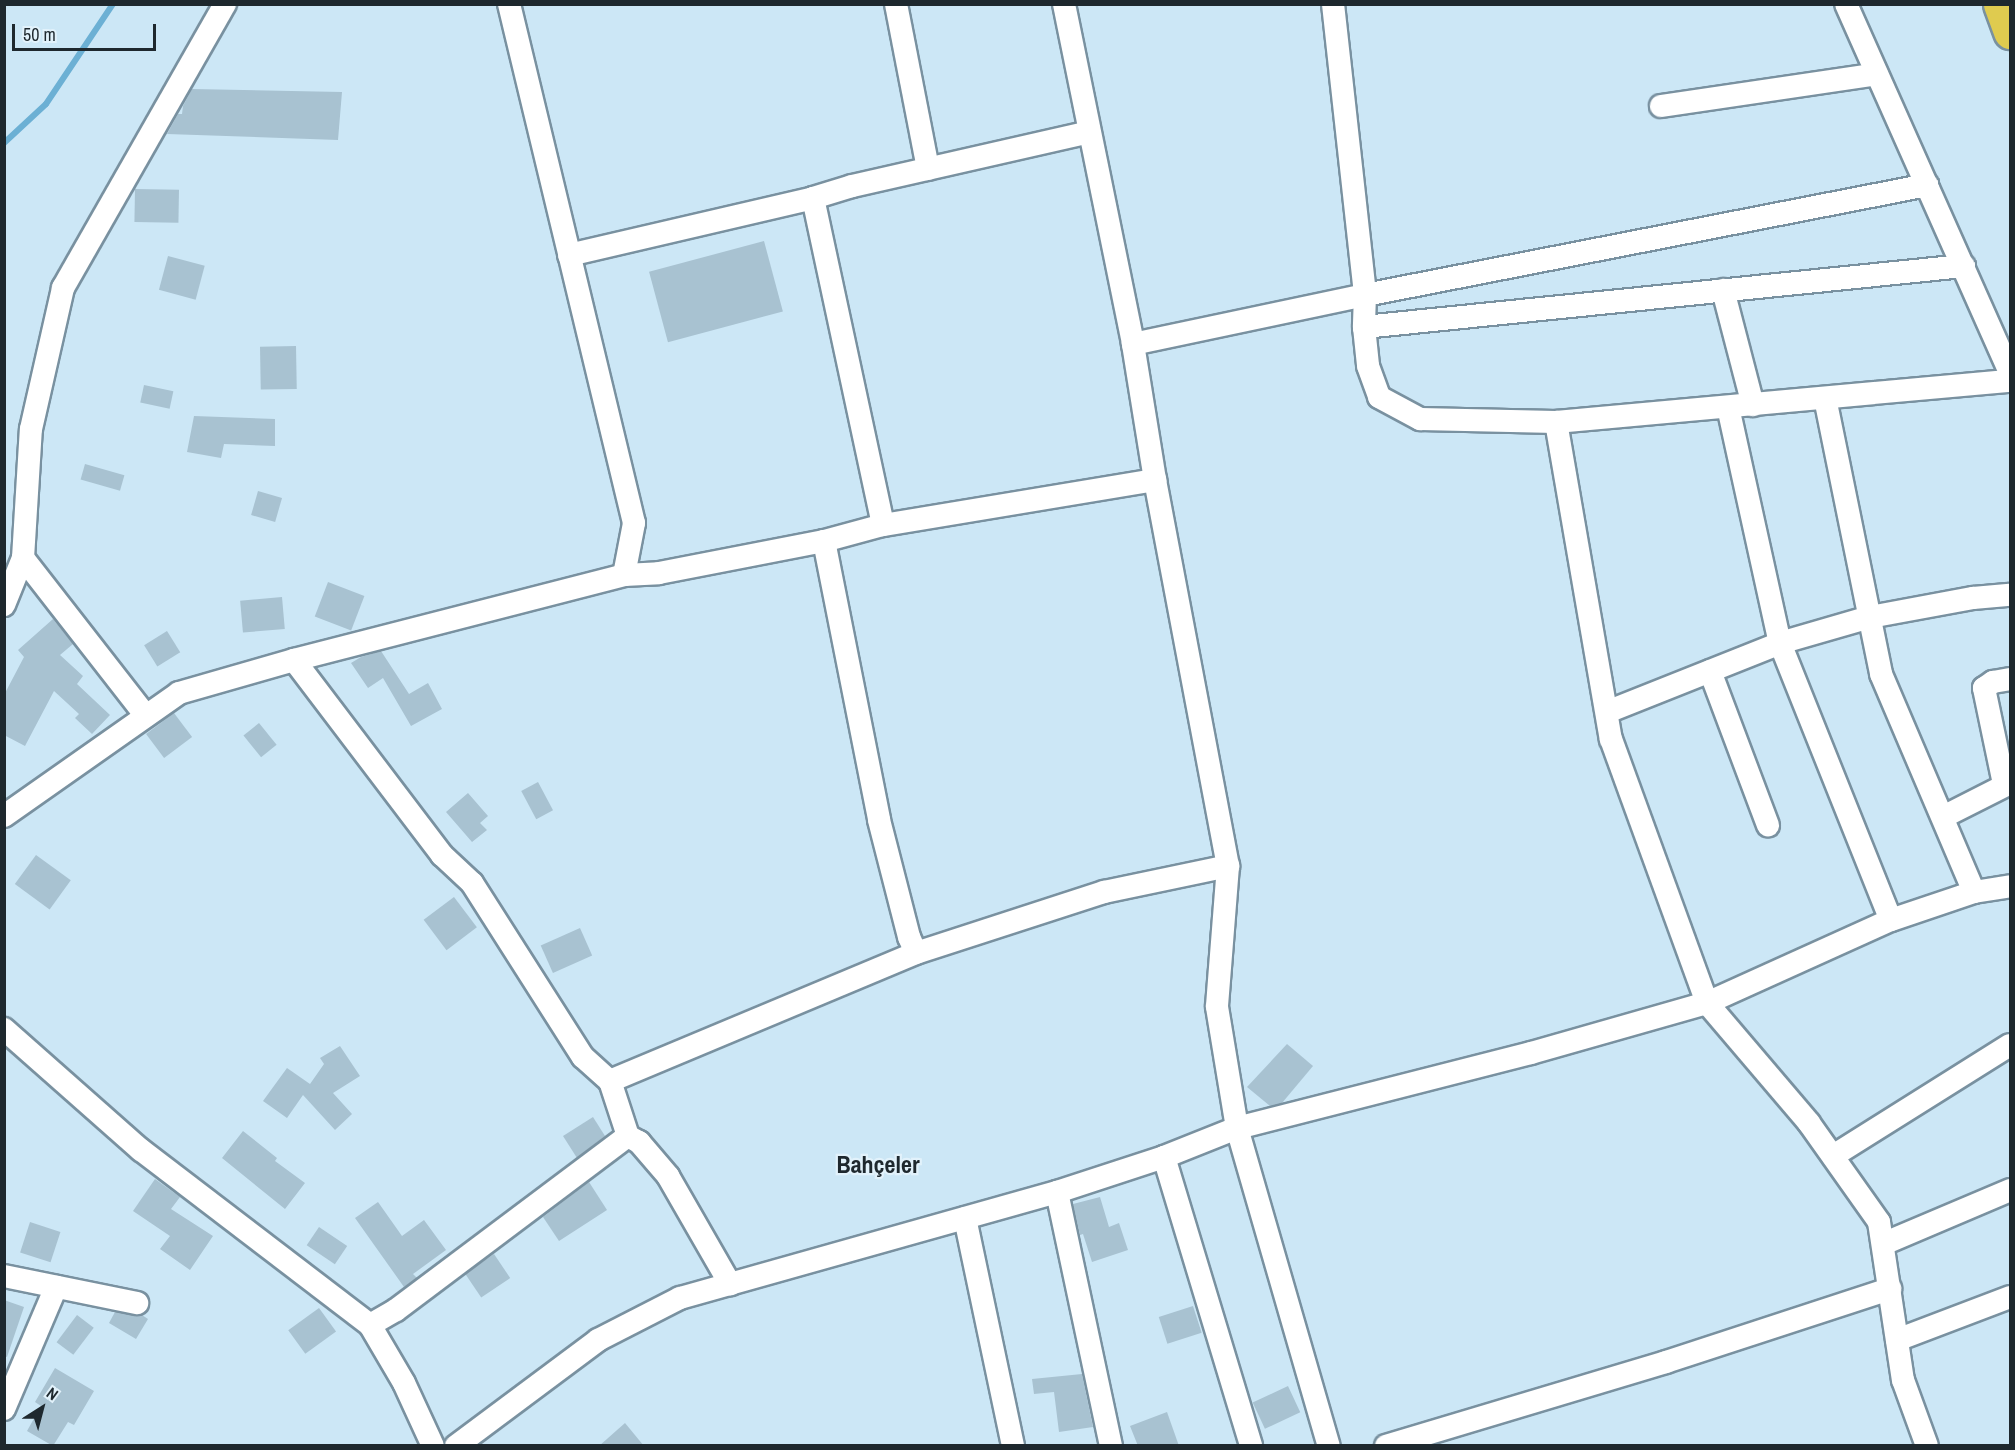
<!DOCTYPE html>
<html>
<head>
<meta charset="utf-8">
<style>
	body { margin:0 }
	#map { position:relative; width:2015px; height:1450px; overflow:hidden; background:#cce7f6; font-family:"Archivo Narrow",sans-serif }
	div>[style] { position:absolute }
	.stream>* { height:6px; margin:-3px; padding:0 3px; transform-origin:3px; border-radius:3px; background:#6cb0d4 }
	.building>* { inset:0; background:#a8c2d1; transform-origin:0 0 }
	.roads { filter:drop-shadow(2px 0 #7991a0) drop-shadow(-2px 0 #7991a0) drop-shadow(0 2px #7991a0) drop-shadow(0 -2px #7991a0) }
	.minor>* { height:22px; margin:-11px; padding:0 11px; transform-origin:11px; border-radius:11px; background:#fff }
	.highway>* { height:33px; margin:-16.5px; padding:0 16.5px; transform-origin:16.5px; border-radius:16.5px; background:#dfcb4f }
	span { translate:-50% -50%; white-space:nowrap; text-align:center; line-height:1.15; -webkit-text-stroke:4.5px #e2f2fb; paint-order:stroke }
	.district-label { font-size:24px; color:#1e282e; font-weight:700 }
	.frame { position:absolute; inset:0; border:6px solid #1e282e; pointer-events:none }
	.north { position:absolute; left:12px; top:1378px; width:60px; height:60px; -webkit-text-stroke:4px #e2f2fb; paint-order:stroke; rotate:36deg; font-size:16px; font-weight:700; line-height:24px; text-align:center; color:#1e282e }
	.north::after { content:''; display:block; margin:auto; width:21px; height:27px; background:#1e282e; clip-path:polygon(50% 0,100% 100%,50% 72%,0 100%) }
	.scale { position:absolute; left:12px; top:24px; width:144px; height:27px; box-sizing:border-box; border:3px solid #1e282e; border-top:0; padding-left:8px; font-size:18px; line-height:21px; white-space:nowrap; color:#1e282e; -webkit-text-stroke:4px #e2f2fb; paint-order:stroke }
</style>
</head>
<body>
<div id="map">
	<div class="stream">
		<i style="left:4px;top:143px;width:57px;rotate:-42.9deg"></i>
		<i style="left:46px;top:104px;width:120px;rotate:-56.2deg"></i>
	</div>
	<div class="building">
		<i style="clip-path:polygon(192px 89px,342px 92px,338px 140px,167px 134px,178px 114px,182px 114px,183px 106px)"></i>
		<i style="left:135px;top:189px;width:44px;height:33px;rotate:1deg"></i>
		<i style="left:764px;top:241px;width:73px;height:119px;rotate:75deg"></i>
		<i style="left:168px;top:256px;width:38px;height:35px;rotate:15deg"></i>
		<i style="left:296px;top:346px;width:43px;height:36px;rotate:89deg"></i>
		<i style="left:144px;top:385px;width:30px;height:18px;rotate:12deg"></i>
		<i style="clip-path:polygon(194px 416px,275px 419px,275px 446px,224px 444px,221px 458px,187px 452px)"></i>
		<i style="left:85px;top:464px;width:41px;height:16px;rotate:16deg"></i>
		<i style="left:258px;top:491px;width:25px;height:25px;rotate:16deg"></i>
		<i style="left:328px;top:582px;width:39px;height:37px;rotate:21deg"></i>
		<i style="left:282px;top:597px;width:32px;height:42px;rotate:85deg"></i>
		<i style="clip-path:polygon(53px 619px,73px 644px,60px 655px,83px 676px,77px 684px,110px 715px,92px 734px,75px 718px,79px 714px,54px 691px,25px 746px,4px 735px,4px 695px,24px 657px,18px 650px)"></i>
		<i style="left:167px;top:631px;width:25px;height:27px;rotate:58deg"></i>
		<i style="clip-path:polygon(381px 651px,409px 694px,428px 683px,442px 709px,411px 726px,383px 678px,368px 688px,351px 663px,361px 657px)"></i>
		<i style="left:174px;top:713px;width:30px;height:35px;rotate:53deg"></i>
		<i style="left:259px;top:723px;width:28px;height:20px;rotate:51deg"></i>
		<i style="left:538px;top:782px;width:32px;height:19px;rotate:62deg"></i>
		<i style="clip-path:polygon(468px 793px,488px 816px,480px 823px,487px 830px,472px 842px,446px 812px)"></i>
		<i style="left:36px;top:855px;width:43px;height:36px;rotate:36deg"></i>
		<i style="left:454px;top:897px;width:38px;height:38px;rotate:53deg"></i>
		<i style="left:580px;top:928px;width:30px;height:43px;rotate:66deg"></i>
		<i style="clip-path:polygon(1287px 1044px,1313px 1066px,1282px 1103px,1270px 1106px,1247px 1087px)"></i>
		<i style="clip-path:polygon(340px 1046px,360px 1076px,333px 1093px,352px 1114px,335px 1130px,303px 1095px,287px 1118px,263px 1101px,287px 1068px,310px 1084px,324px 1064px,320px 1058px)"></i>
		<i style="clip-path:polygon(593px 1117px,605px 1136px,577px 1158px,563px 1136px)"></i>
		<i style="clip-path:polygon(243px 1131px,277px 1158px,275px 1161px,305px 1183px,285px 1209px,222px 1158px)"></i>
		<i style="clip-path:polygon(155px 1179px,180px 1197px,171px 1209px,213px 1236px,190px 1270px,160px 1249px,170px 1236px,133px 1211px)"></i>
		<i style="clip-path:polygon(589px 1182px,607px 1210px,559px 1241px,543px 1217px)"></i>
		<i style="clip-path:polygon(1100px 1197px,1109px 1227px,1119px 1223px,1128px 1250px,1092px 1262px,1083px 1234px,1080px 1235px,1073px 1204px)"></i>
		<i style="clip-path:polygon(378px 1202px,402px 1236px,424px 1220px,446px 1250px,413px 1274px,417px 1278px,404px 1287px,355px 1218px)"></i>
		<i style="left:30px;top:1222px;width:32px;height:32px;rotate:18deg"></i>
		<i style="left:319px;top:1227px;width:34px;height:22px;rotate:34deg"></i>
		<i style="left:494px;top:1254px;width:29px;height:35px;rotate:56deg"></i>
		<i style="clip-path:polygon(4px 1300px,24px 1307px,7px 1357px,4px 1356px)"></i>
		<i style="left:1193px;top:1306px;width:28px;height:36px;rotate:72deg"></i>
		<i style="left:319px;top:1308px;width:29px;height:38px;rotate:54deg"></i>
		<i style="clip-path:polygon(115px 1312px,142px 1315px,148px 1319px,136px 1339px,109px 1323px)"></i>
		<i style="left:77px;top:1315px;width:21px;height:34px;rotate:37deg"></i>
		<i style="clip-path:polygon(55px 1368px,94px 1391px,74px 1425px,68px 1422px,53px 1446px,27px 1431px,41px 1406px,35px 1402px)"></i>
		<i style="clip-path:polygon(1082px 1374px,1093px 1427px,1059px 1432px,1054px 1392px,1034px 1394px,1032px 1379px)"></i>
		<i style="left:1288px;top:1386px;width:29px;height:39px;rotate:65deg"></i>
		<i style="clip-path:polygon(1167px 1412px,1179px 1446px,1138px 1446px,1130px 1426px)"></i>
		<i style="clip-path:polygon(625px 1423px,644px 1446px,599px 1446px)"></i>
	</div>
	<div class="roads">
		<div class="minor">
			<i style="left:896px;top:4px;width:168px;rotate:79deg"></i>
			<i style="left:1064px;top:4px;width:347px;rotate:78.5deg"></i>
			<i style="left:1133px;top:344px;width:138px;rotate:80.8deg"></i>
			<i style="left:1155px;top:480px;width:393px;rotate:79.3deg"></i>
			<i style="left:1228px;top:866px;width:141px;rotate:94.5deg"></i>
			<i style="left:1217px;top:1007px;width:123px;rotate:80.6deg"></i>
			<i style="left:1237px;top:1128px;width:331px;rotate:73.9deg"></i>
			<i style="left:1333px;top:4px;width:293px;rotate:83.7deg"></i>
			<i style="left:1365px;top:295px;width:32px;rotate:92deg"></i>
			<i style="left:1364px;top:327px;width:39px;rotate:84deg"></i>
			<i style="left:1368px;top:366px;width:33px;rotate:70deg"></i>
			<i style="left:1379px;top:397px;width:47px;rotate:28.2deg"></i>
			<i style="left:1420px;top:419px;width:136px;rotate:1.3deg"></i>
			<i style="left:1556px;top:422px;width:456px;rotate:-5.2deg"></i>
			<i style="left:1846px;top:4px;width:403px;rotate:66deg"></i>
			<i style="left:1661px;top:106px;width:218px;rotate:-8.4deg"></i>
			<i style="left:813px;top:198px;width:334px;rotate:77.9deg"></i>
			<i style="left:569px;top:255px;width:251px;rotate:-13.1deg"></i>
			<i style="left:813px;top:198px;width:41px;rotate:-17.1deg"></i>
			<i style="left:852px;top:186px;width:243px;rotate:-12.8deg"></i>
			<i style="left:1723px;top:290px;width:119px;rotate:75.4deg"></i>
			<i style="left:1364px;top:327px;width:603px;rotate:-5.81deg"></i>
			<i style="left:1133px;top:344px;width:237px;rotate:-11.9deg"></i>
			<i style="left:1365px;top:295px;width:573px;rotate:-11.07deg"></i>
			<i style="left:1825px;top:398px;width:282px;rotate:78.5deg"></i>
			<i style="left:1881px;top:674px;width:237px;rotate:66.9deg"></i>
			<i style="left:1728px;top:407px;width:242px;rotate:77.6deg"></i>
			<i style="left:1780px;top:643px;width:298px;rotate:68.2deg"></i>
			<i style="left:1556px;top:422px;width:322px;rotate:80.2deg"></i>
			<i style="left:1611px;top:739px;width:281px;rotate:70deg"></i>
			<i style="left:1707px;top:1003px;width:157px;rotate:49.6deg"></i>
			<i style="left:1809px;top:1123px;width:121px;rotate:54.7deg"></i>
			<i style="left:1879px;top:1222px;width:160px;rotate:81.4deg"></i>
			<i style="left:1903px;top:1380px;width:70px;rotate:70deg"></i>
			<i style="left:824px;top:541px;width:284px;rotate:78.8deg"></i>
			<i style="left:879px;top:820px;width:121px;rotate:75.6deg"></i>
			<i style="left:909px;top:937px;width:17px;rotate:66deg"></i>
			<i style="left:23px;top:558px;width:200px;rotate:52.1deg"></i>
			<i style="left:624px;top:575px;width:35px;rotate:-3deg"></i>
			<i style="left:659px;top:573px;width:168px;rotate:-11deg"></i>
			<i style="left:824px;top:541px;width:61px;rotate:-15.2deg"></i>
			<i style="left:883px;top:525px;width:276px;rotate:-9.4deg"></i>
			<i style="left:4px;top:605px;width:51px;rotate:-68deg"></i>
			<i style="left:23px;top:558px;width:129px;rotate:-86.5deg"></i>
			<i style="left:31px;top:429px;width:145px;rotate:-77.2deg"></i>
			<i style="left:63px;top:288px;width:327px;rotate:-60.3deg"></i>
			<i style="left:294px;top:660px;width:341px;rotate:-14.4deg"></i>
			<i style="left:624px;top:575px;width:53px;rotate:-79.1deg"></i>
			<i style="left:634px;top:523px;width:534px;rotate:-103.54deg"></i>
			<i style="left:1710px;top:671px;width:165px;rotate:69.4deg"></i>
			<i style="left:1607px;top:712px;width:186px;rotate:-21.7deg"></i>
			<i style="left:1780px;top:643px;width:94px;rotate:-16.1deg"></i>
			<i style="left:1870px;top:617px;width:105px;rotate:-10.5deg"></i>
			<i style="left:1973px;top:598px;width:37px;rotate:-5deg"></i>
			<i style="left:2004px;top:784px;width:98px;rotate:-101.8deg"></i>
			<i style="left:1984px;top:688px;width:11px;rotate:-34deg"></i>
			<i style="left:1993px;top:682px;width:17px;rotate:-10deg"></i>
			<i style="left:4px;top:816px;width:214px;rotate:-35.1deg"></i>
			<i style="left:179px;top:693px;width:120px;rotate:-16deg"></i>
			<i style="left:294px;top:660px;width:245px;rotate:52.8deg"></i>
			<i style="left:442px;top:855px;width:41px;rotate:43deg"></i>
			<i style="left:472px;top:883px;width:206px;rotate:57.5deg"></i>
			<i style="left:583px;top:1057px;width:36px;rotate:42deg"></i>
			<i style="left:610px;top:1081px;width:58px;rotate:71.9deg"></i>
			<i style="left:628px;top:1136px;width:13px;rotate:29deg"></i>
			<i style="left:639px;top:1142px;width:45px;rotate:49.5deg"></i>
			<i style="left:668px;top:1176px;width:125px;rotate:60.1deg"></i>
			<i style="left:1943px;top:817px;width:75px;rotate:-26.9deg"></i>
			<i style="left:4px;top:1029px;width:183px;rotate:41.5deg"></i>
			<i style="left:141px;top:1150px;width:288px;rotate:37.4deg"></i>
			<i style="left:370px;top:1325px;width:67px;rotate:59.6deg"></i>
			<i style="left:404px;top:1383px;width:69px;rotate:65.3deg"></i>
			<i style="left:610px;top:1081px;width:332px;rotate:-22.7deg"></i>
			<i style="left:916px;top:953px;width:198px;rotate:-18deg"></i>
			<i style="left:1104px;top:892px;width:127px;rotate:-11.8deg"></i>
			<i style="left:1833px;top:1156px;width:209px;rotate:-32.1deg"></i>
			<i style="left:1164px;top:1157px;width:302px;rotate:73.2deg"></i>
			<i style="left:1057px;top:1192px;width:260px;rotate:78deg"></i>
			<i style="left:965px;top:1218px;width:233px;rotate:78.1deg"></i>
			<i style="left:1883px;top:1244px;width:138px;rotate:-23deg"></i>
			<i style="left:4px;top:1276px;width:136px;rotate:11.5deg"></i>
			<i style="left:370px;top:1325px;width:30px;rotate:-30deg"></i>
			<i style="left:396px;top:1310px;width:290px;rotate:-36.9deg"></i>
			<i style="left:1897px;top:1340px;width:121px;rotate:-20.8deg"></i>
			<i style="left:4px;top:1409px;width:133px;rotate:-66.9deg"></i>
			<i style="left:456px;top:1446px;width:177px;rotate:-36.7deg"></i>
			<i style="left:598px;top:1340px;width:92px;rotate:-27.1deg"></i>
			<i style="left:680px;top:1298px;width:392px;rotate:-15.7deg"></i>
			<i style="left:1057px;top:1192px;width:113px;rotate:-18.1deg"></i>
			<i style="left:1164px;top:1157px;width:79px;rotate:-21.7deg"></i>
			<i style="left:1237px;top:1128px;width:303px;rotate:-14.3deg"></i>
			<i style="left:1531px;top:1053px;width:183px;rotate:-15.9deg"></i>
			<i style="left:1707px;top:1003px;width:202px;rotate:-24.3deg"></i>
			<i style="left:1891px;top:920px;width:88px;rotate:-18.6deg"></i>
			<i style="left:1974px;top:892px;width:36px;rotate:-9deg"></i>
			<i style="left:1386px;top:1446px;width:292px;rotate:-16.7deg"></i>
			<i style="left:1666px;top:1362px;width:236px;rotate:-18.1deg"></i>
		</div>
		<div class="highway">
			<i style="left:2000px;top:4px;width:30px;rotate:70deg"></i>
		</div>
	</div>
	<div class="district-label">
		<span style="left:878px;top:1165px">Bahçeler</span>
	</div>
	<div class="frame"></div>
	<div class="north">N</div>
	<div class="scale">50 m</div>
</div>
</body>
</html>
